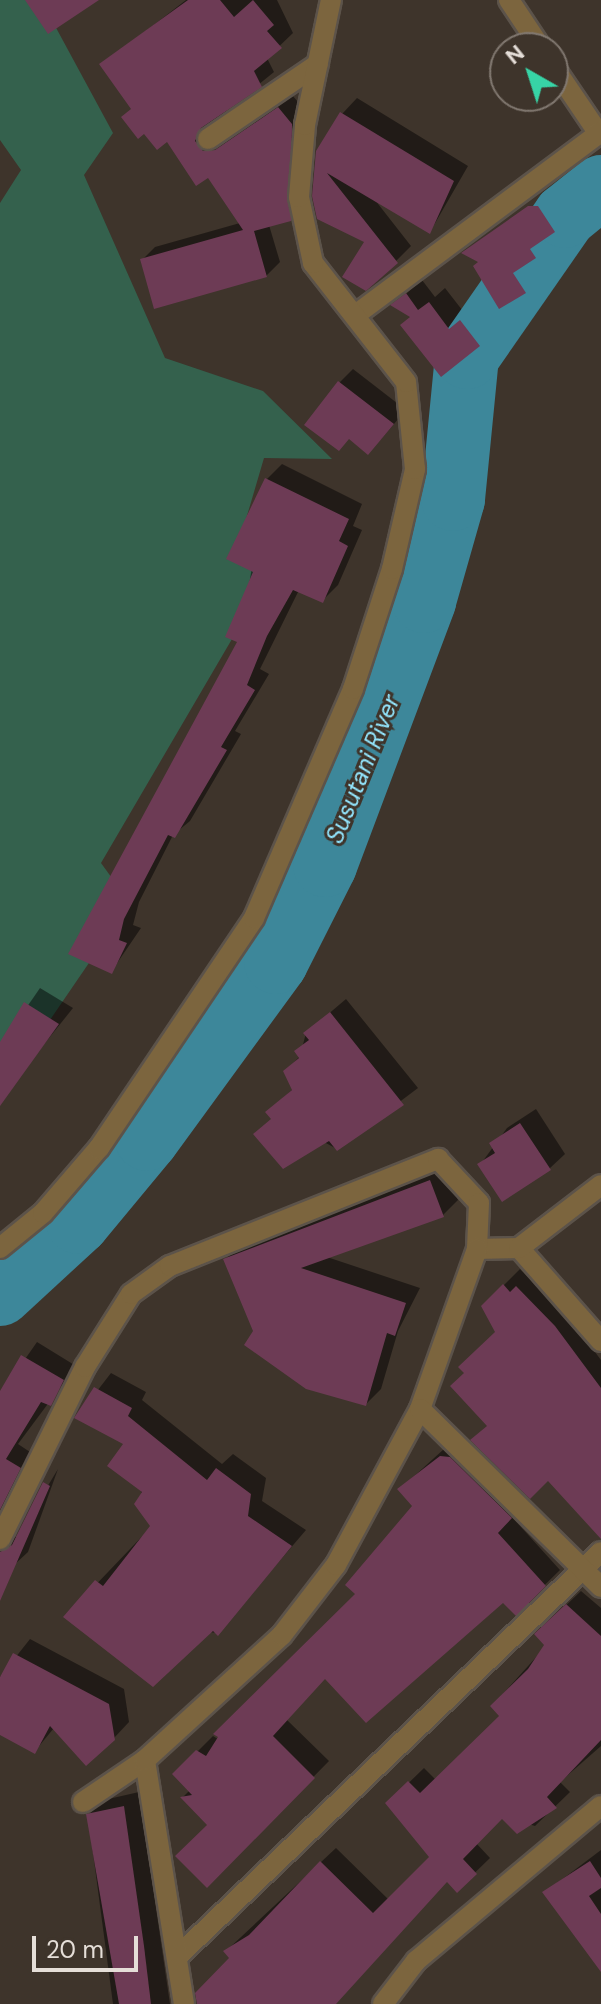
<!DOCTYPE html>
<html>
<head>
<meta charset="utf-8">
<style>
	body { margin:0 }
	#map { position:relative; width:601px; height:2004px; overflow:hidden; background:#3e342b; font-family:"DM Sans",sans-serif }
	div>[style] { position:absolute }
	.green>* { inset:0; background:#34614d }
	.shadow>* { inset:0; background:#0007 }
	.river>* { height:64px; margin:-32px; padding:0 32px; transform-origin:32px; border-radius:32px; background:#3d879a }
	.building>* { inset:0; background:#6d3b55 }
	.roads { filter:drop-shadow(2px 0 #5c534a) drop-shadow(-2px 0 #5c534a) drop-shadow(0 2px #5c534a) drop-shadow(0 -2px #5c534a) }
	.minor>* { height:20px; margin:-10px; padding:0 10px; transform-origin:10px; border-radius:10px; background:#7c653e }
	span { translate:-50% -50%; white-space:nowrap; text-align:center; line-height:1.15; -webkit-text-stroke:6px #3e342b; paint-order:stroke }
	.water-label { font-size:24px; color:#93e6fe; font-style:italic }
	.north { position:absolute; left:489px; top:32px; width:80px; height:80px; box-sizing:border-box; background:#3e342b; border:2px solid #817870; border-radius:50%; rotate:321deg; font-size:22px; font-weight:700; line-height:32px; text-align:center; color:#e5ded8 }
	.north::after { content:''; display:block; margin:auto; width:28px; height:36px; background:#37d4a6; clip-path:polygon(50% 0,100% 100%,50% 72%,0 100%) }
	.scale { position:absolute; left:32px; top:1936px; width:106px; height:36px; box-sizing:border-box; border:4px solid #e5ded8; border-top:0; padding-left:10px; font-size:24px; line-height:28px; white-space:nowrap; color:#e5ded8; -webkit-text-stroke:6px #3e342b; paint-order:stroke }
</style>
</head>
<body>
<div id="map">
	<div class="green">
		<i style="clip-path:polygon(0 0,41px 0,113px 133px,84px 175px,165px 358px,263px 391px,332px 459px,264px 458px,244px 526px,287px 545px,101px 863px,130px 903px,0 1093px,0 203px,21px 170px,0 140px)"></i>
	</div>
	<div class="shadow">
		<i style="clip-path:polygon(186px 0,277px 0,293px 33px,267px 58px,274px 72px,208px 126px,217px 138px,230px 137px,292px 95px,305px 110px,303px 206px,269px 225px,280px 262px,266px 276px,142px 260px,155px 247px,240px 223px,208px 175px,132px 108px,102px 65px)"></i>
		<i style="clip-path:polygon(357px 98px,468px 166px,430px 232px,375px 200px,411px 246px,396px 261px,314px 196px,342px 114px)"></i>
		<i style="clip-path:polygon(554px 192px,569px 215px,530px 260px,540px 276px,524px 291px,464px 252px)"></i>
		<i style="clip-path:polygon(422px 280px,435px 297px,445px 288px,466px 315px,476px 306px,494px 329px,441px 374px,412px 316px,393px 305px)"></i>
		<i style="clip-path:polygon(353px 369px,406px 410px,381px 439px,350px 437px,340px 382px)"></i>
		<i style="clip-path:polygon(282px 464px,362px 504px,353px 526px,362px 530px,338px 585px,322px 601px,299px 590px,260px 669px,269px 674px,235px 731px,241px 734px,190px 821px,173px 835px,139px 902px,133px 925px,141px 928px,111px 972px,71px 953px,240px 641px,266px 480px)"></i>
		<i style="clip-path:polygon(40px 988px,73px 1008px,13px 1083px,0 1075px,0 1046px)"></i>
		<i style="clip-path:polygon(346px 999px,418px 1088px,337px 1149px,268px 1112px,294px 1088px,285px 1072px,300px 1056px,306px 1033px)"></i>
		<i style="clip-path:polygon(536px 1109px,565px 1154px,549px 1169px,480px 1165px,507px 1128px)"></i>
		<i style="clip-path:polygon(445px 1166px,458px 1200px,442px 1216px,327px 1257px,420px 1288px,398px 1331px,381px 1389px,366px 1404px,256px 1331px,226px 1259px,241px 1244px)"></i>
		<i style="clip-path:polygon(520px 1269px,528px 1277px,534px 1271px,601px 1360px,601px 1528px,489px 1424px,466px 1373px,497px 1332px,483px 1306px)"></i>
		<i style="clip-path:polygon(37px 1342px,76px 1366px,18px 1444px,33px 1454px,0 1524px,0 1395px)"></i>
		<i style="clip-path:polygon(111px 1373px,146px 1392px,142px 1400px,222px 1464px,233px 1454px,266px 1478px,262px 1501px,306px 1530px,218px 1633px,65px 1617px,152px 1526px,126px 1443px,77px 1417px)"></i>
		<i style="clip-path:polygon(466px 1443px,526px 1501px,511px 1516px,560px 1570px,516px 1613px,503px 1600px,326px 1676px,287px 1720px,329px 1761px,207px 1885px,209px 1825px,183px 1797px,190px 1790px,175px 1774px,213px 1736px,224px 1743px,358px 1594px,415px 1506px,400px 1489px,444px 1449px)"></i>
		<i style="clip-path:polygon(58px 1469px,28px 1552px,14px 1565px,0 1557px,0 1524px,8px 1537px,17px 1537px)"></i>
		<i style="clip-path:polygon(581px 1591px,601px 1608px,601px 1746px,560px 1782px,570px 1792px,535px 1826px,502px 1816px,476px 1843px,490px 1858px,457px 1890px,448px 1880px,331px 2004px,210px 2004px,232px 1958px,226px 1951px,336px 1848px,389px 1900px,432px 1857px,388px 1803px,424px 1768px,436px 1780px,502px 1716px,492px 1706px,547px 1645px,536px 1634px)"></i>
		<i style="clip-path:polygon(30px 1639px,124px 1689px,129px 1722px,114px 1738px,54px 1728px,35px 1751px,0 1733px,0 1677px)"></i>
		<i style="clip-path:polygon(139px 1792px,170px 2004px,113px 2004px,88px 1815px,104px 1800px)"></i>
		<i style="clip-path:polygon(601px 1850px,601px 1969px,544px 1893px)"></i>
	</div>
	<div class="river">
		<i style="left:0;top:1294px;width:106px;rotate:-42.7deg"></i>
		<i style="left:78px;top:1222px;width:108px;rotate:-50.3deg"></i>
		<i style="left:147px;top:1139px;width:219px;rotate:-53.9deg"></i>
		<i style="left:276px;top:962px;width:109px;rotate:-63.2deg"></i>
		<i style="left:325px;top:865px;width:282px;rotate:-69.4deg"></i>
		<i style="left:424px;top:601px;width:106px;rotate:-74.1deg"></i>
		<i style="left:453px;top:499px;width:143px;rotate:-84.4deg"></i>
		<i style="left:467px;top:357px;width:172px;rotate:-55.2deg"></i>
		<i style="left:565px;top:216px;width:46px;rotate:-38.9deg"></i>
	</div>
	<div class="building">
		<i style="clip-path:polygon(25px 0,99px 0,48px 34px)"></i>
		<i style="clip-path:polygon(188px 0,220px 0,234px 17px,253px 0,274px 25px,267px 31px,282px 48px,254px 71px,262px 87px,201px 128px,195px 141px,203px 151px,215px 150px,278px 107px,292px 124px,291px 221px,254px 231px,267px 277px,154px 309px,140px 259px,243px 230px,208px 178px,196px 186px,167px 142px,157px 150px,144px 134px,138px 139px,121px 117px,131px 109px,99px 64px)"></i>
		<i style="clip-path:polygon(340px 112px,454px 181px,430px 234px,327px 173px,398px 263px,366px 291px,342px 277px,364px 242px,317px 219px,312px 196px,316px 151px)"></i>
		<i style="clip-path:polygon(528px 206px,538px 206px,555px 232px,530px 249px,536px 258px,513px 273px,526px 293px,499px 309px,473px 266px,478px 262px,461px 253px)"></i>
		<i style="clip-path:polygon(406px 293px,418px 310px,429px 302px,449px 329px,460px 320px,480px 346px,441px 377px,400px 325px,410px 317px,390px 305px)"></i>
		<i style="clip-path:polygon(338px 381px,394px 424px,368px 455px,349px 439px,339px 451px,304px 425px)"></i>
		<i style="clip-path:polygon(265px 478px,349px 519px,339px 541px,348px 546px,323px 603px,293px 590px,267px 636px,247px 685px,255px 690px,221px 747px,227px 750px,175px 838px,168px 835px,124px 919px,119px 940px,127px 943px,112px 974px,68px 954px,237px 642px,225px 637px,253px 572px,226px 559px)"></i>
		<i style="clip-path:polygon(24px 1002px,59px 1024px,0 1106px,0 1042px)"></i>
		<i style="clip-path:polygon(330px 1012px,404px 1105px,337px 1151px,329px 1141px,283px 1169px,253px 1134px,271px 1119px,265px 1112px,292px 1090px,283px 1071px,299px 1058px,294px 1051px,309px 1040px,303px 1033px)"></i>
		<i style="clip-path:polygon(520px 1123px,551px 1170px,502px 1202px,477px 1164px,495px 1153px,489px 1143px)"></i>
		<i style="clip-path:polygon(430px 1180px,444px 1217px,301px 1268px,406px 1303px,395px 1336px,387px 1333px,366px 1406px,306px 1389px,244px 1345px,253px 1331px,223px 1259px)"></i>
		<i style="clip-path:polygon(503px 1284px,510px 1292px,516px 1286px,555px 1326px,601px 1388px,601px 1539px,548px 1481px,530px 1499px,470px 1440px,487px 1426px,450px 1386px,464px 1373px,458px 1367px,495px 1332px,481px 1306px)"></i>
		<i style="clip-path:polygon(21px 1355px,64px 1380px,51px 1406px,41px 1402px,6px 1459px,21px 1468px,0 1510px,0 1391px)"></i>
		<i style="clip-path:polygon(94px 1387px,132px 1408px,128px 1416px,207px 1480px,216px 1468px,251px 1494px,248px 1516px,292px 1546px,218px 1636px,213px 1631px,153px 1687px,63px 1617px,95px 1580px,103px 1586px,150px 1526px,134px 1504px,142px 1492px,107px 1466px,123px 1444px,74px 1418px)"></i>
		<i style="clip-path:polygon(440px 1456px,450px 1457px,512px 1518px,498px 1533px,546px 1586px,516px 1616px,503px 1603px,366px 1723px,325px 1679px,273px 1736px,315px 1778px,207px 1888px,175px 1856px,207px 1825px,180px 1797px,192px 1795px,172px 1774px,196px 1750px,206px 1756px,218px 1737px,213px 1734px,355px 1594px,345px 1585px,412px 1506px,397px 1489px)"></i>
		<i style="clip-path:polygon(43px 1482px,50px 1486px,0 1601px,0 1552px,12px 1545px)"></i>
		<i style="clip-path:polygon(566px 1604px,601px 1636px,601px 1740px,547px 1797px,557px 1808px,517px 1834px,502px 1819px,463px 1859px,477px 1874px,457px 1893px,447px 1882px,336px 2004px,197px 2004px,195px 1993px,229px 1958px,223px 1951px,249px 1935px,320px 1861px,373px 1913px,429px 1857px,385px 1803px,408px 1781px,420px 1793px,499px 1716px,490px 1706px,528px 1669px,544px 1645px,534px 1634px)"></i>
		<i style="clip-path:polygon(13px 1653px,109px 1704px,115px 1740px,86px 1766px,50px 1726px,35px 1754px,0 1735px,0 1677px)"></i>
		<i style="clip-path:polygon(124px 1806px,144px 1946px,151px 2004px,119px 2004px,86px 1814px)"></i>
		<i style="clip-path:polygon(590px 1861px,601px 1878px,601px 1888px,589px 1896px,601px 1914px,601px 1972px,542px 1892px)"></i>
	</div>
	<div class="roads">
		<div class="minor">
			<i style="left:509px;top:0;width:58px;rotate:56.3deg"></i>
			<i style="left:553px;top:66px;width:82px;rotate:55.9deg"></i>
			<i style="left:208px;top:139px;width:133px;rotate:-34.3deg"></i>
			<i style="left:358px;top:313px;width:303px;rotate:-36.7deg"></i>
			<i style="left:0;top:1248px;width:55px;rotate:-39.1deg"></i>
			<i style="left:43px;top:1213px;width:86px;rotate:-49.3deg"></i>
			<i style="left:99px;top:1148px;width:277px;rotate:-56deg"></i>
			<i style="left:254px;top:918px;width:249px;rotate:-66.6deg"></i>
			<i style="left:353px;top:689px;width:126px;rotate:-72deg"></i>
			<i style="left:392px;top:569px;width:103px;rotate:-77deg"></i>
			<i style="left:415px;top:469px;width:87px;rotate:-95.9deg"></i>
			<i style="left:406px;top:382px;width:151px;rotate:-128deg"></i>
			<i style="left:313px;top:263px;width:67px;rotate:-102deg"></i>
			<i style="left:299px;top:197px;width:72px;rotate:-85.2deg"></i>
			<i style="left:305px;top:125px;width:128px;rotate:-78.3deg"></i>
			<i style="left:519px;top:1248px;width:124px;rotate:48.6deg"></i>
			<i style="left:477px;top:1249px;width:42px;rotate:-1.4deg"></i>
			<i style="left:519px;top:1248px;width:103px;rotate:-37.5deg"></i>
			<i style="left:0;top:1539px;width:192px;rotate:-63.7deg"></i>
			<i style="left:85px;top:1367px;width:86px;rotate:-57.8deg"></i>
			<i style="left:131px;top:1294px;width:48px;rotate:-35.7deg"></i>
			<i style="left:170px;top:1266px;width:289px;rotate:-21.8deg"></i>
			<i style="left:438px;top:1159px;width:60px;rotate:47deg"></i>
			<i style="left:479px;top:1203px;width:46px;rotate:92.5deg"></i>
			<i style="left:477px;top:1249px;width:170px;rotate:109.6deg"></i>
			<i style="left:83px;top:1802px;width:75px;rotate:-34.1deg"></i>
			<i style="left:177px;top:1957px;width:586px;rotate:-43.69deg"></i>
			<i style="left:184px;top:2004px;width:247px;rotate:-99.1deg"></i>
			<i style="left:145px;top:1760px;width:185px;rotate:-42.4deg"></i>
			<i style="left:282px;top:1635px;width:88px;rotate:-52.4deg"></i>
			<i style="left:336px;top:1565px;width:177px;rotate:-61.7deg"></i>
			<i style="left:420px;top:1409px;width:254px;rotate:44.5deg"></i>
			<i style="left:383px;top:2004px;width:54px;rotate:-52.5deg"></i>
			<i style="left:416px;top:1961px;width:241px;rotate:-40deg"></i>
		</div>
	</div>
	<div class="water-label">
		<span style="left:363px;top:769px;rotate:-68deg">Susutani River</span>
	</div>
	<div class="north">N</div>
	<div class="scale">20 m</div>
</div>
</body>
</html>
